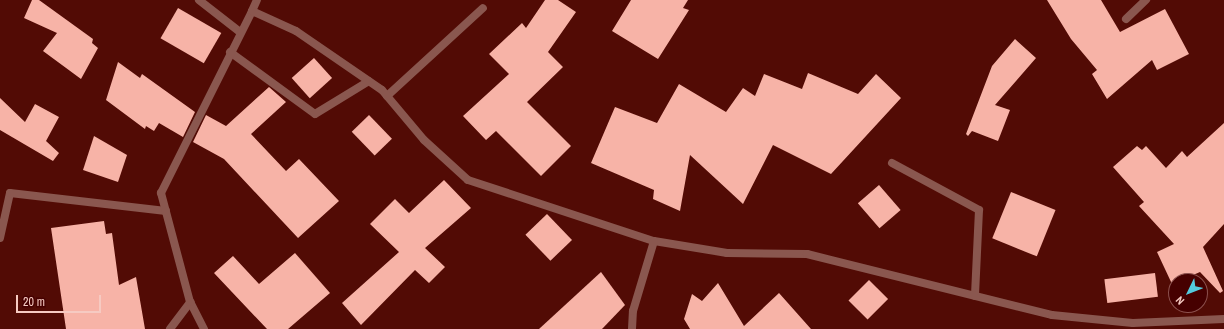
<!DOCTYPE html>
<html>
<head>
<meta charset="utf-8">
<style>
	body { margin:0 }
	#map { position:relative; width:1224px; height:329px; overflow:hidden; background:#520b05; font-family:"Archivo Narrow",sans-serif }
	div>[style] { position:absolute }
	.building>* { inset:0; background:#f7b3a7; transform-origin:0 0 }
	.street>* { height:8px; margin:-4px; padding:0 4px; transform-origin:4px; border-radius:4px; background:#8a574f }
	span { translate:-50% -50%; white-space:nowrap; text-align:center; line-height:1.15; -webkit-text-stroke:4px #460000; paint-order:stroke }
	.north { position:absolute; left:1168px; top:273px; width:40px; height:40px; box-sizing:border-box; background:#460000; border:1px solid #8c514e; border-radius:50%; rotate:227deg; font-size:11px; font-weight:700; line-height:16px; text-align:center; color:#f6cac2 }
	.north::after { content:''; display:block; margin:auto; width:14px; height:18px; background:#54cadd; clip-path:polygon(50% 0,100% 100%,50% 72%,0 100%) }
	.scale { position:absolute; left:16px; top:295px; width:85px; height:18px; box-sizing:border-box; border:2px solid #f6cac2; border-top:0; padding-left:5px; font-size:12px; line-height:14px; white-space:nowrap; color:#f6cac2; -webkit-text-stroke:3px #460000; paint-order:stroke }
</style>
</head>
<body>
<div id="map">
	<div class="building">
		<i style="clip-path:polygon(32px 0,39px 0,93px 39px,92px 43px,98px 48px,81px 79px,43px 51px,57px 33px,24px 18px)"></i>
		<i style="clip-path:polygon(545px 0,558px 0,576px 12px,548px 52px,563px 67px,527px 102px,571px 146px,541px 176px,496px 131px,486px 140px,463px 116px,509px 74px,489px 54px,522px 23px,526px 28px)"></i>
		<i style="clip-path:polygon(631px 0,688px 0,683px 8px,689px 10px,658px 59px,612px 31px)"></i>
		<i style="clip-path:polygon(1047px 0,1101px 0,1120px 32px,1165px 9px,1189px 54px,1157px 70px,1152px 60px,1107px 99px,1092px 74px,1097px 70px,1071px 39px)"></i>
		<i style="left:178px;top:8px;width:50px;height:35px;rotate:30deg"></i>
		<i style="clip-path:polygon(1015px 39px,1036px 58px,995px 105px,1010px 110px,998px 141px,972px 131px,968px 136px,966px 134px,992px 66px)"></i>
		<i style="left:314px;top:58px;width:27px;height:30px;rotate:48deg"></i>
		<i style="clip-path:polygon(118px 62px,140px 78px,142px 74px,195px 112px,183px 137px,159px 123px,154px 131px,146px 126px,145px 129px,106px 100px)"></i>
		<i style="clip-path:polygon(808px 73px,858px 94px,876px 74px,901px 98px,831px 174px,773px 145px,743px 204px,690px 155px,680px 211px,653px 199px,654px 190px,591px 163px,615px 107px,657px 123px,679px 84px,726px 112px,743px 88px,755px 96px,764px 74px,802px 89px)"></i>
		<i style="clip-path:polygon(269px 87px,286px 102px,251px 134px,286px 171px,299px 159px,339px 201px,298px 238px,224px 159px,193px 142px,206px 115px,226px 126px)"></i>
		<i style="clip-path:polygon(0 98px,25px 122px,35px 104px,59px 117px,46px 141px,59px 153px,53px 161px,0 130px)"></i>
		<i style="left:369px;top:115px;width:33px;height:24px;rotate:46deg"></i>
		<i style="clip-path:polygon(1224px 123px,1224px 224px,1203px 247px,1223px 291px,1220px 293px,1200px 272px,1172px 284px,1157px 252px,1174px 244px,1139px 206px,1144px 202px,1113px 167px,1137px 146px,1142px 150px,1146px 146px,1166px 168px,1182px 151px,1187px 157px)"></i>
		<i style="clip-path:polygon(94px 136px,127px 155px,118px 182px,83px 170px)"></i>
		<i style="clip-path:polygon(444px 180px,471px 208px,425px 248px,445px 267px,429px 283px,415px 270px,361px 325px,342px 303px,399px 252px,370px 224px,395px 199px,409px 213px)"></i>
		<i style="left:879px;top:185px;width:33px;height:28px;rotate:49deg"></i>
		<i style="left:1011px;top:192px;width:48px;height:50px;rotate:22deg"></i>
		<i style="left:547px;top:214px;width:36px;height:30px;rotate:46deg"></i>
		<i style="clip-path:polygon(104px 221px,106px 234px,112px 233px,119px 285px,136px 277px,145px 329px,66px 329px,51px 228px)"></i>
		<i style="clip-path:polygon(295px 253px,330px 293px,288px 329px,267px 329px,214px 273px,233px 256px,259px 284px)"></i>
		<i style="clip-path:polygon(601px 272px,625px 305px,602px 329px,539px 329px)"></i>
		<i style="left:1155px;top:273px;width:24px;height:51px;rotate:83deg"></i>
		<i style="left:869px;top:280px;width:27px;height:29px;rotate:45deg"></i>
		<i style="clip-path:polygon(718px 283px,744px 326px,779px 293px,811px 329px,690px 329px,684px 319px,692px 294px,702px 301px)"></i>
	</div>
	<div class="street">
		<i style="left:199px;top:0;width:52px;rotate:38deg"></i>
		<i style="left:252px;top:11px;width:12px;rotate:-66deg"></i>
		<i style="left:1126px;top:19px;width:28px;rotate:-44deg"></i>
		<i style="left:230px;top:52px;width:105px;rotate:36.1deg"></i>
		<i style="left:315px;top:114px;width:63px;rotate:-31.4deg"></i>
		<i style="left:387px;top:96px;width:130px;rotate:-42.5deg"></i>
		<i style="left:892px;top:163px;width:99px;rotate:28.4deg"></i>
		<i style="left:979px;top:210px;width:86px;rotate:92.7deg"></i>
		<i style="left:0;top:238px;width:46px;rotate:-77.5deg"></i>
		<i style="left:10px;top:193px;width:157px;rotate:6.6deg"></i>
		<i style="left:170px;top:329px;width:34px;rotate:-53deg"></i>
		<i style="left:204px;top:329px;width:30px;rotate:-117deg"></i>
		<i style="left:190px;top:302px;width:113px;rotate:-104.9deg"></i>
		<i style="left:161px;top:193px;width:203px;rotate:-63.4deg"></i>
		<i style="left:252px;top:11px;width:48px;rotate:24.4deg"></i>
		<i style="left:296px;top:31px;width:104px;rotate:34.5deg"></i>
		<i style="left:382px;top:90px;width:65px;rotate:50deg"></i>
		<i style="left:424px;top:140px;width:59px;rotate:42.3deg"></i>
		<i style="left:468px;top:180px;width:196px;rotate:18.2deg"></i>
		<i style="left:654px;top:241px;width:74px;rotate:9.3deg"></i>
		<i style="left:727px;top:253px;width:80px;rotate:0.7deg"></i>
		<i style="left:807px;top:254px;width:252px;rotate:14deg"></i>
		<i style="left:1052px;top:315px;width:81px;rotate:5.6deg"></i>
		<i style="left:1133px;top:323px;width:91px;rotate:-2.5deg"></i>
		<i style="left:632px;top:329px;width:18px;rotate:-87deg"></i>
		<i style="left:633px;top:311px;width:73px;rotate:-73.3deg"></i>
	</div>
	<div class="north">N</div>
	<div class="scale">20 m</div>
</div>
</body>
</html>
